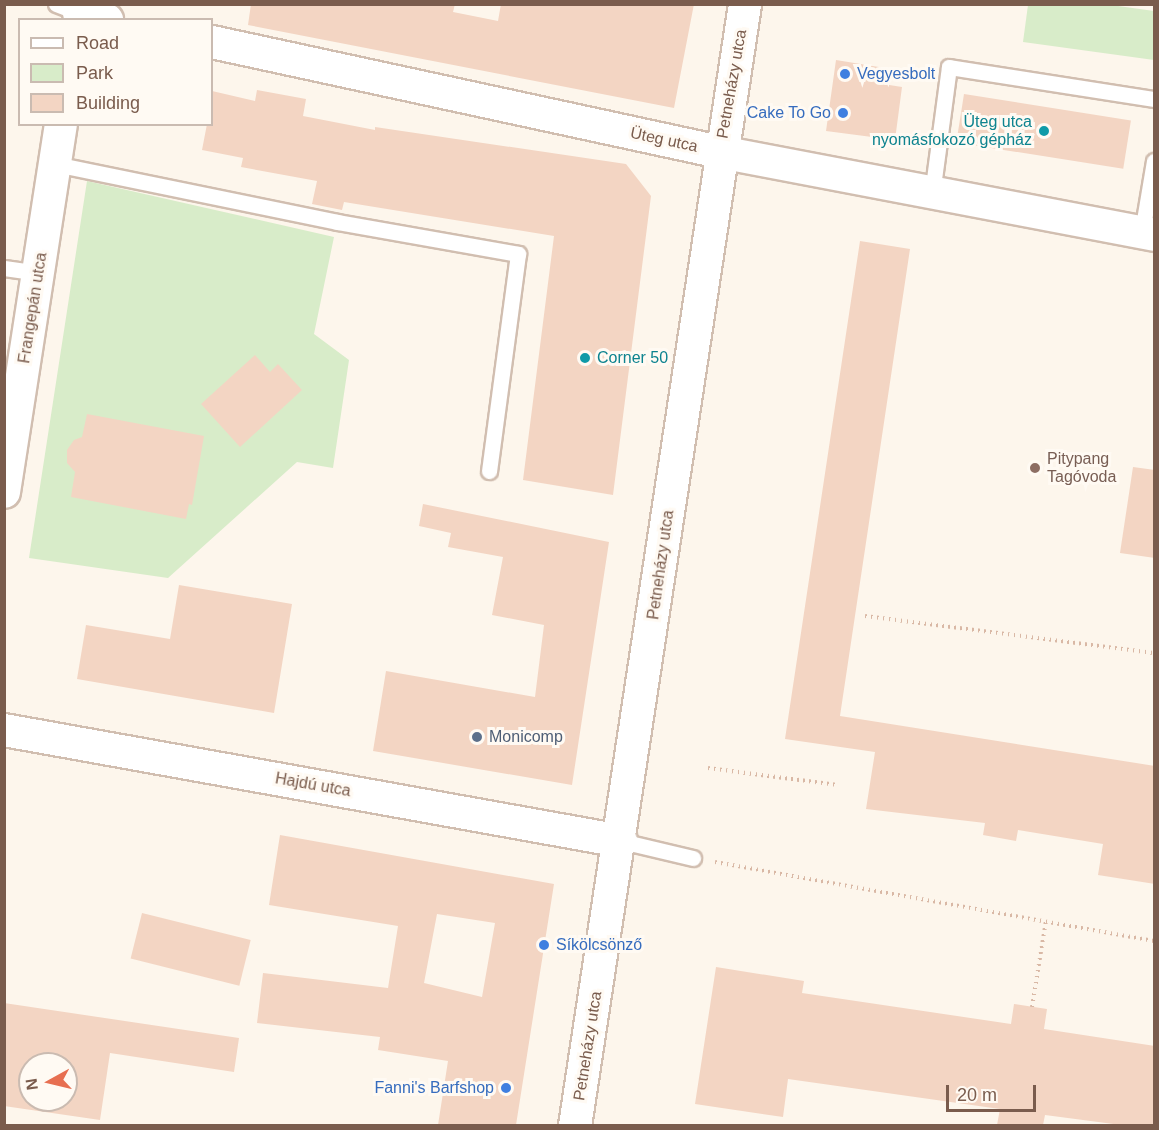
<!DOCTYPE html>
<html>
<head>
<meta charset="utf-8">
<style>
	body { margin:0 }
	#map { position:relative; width:1159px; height:1130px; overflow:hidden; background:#fdf6ec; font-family:Arial,sans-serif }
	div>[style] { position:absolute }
	.green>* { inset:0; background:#d8ecc9 }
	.building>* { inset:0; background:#f3d5c3; transform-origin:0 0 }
	.path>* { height:4px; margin-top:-2px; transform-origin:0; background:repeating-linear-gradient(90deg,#d9b8a5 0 1.5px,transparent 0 6px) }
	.roads { filter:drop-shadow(2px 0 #d1beb0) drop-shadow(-2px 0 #d1beb0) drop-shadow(0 2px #d1beb0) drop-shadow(0 -2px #d1beb0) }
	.lane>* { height:15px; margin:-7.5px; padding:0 7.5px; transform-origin:7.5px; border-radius:7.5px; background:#fff }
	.street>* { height:32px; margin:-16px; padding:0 16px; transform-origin:16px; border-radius:16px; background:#fff }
	.dots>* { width:16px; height:16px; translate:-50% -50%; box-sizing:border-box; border:3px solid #fffaf3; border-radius:50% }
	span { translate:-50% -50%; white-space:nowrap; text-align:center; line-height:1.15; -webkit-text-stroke:6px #fffaf3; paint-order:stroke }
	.shop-label { font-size:16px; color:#366cbe }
	.left { translate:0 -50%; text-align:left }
	.right { translate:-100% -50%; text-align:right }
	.street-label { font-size:16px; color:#7a5c4d }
	.culture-label { font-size:16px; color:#0d838f }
	.education-label { font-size:16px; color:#785e54 }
	.service-label { font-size:16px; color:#4e5e75 }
	.frame { position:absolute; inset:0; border:6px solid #7a5c4d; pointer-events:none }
	.legend { position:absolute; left:18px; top:18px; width:195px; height:108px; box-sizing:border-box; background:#fffaf3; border:2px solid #cabbb1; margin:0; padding:8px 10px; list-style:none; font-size:18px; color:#7a5c4d }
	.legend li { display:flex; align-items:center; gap:12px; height:30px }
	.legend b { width:30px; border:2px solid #cabbb1 }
	.north { position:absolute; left:18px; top:1052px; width:60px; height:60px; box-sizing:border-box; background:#fffaf3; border:2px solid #cabbb1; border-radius:50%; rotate:262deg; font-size:16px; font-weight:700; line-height:24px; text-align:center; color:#7a5c4d }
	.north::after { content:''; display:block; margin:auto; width:21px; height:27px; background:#e76f51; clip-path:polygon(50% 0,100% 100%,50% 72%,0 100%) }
	.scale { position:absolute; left:946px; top:1085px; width:90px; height:27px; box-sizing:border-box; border:3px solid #7a5c4d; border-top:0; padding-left:8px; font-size:18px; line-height:21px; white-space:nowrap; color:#7a5c4d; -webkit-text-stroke:4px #fffaf3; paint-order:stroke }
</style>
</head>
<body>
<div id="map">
	<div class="green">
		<i style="clip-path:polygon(1111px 5px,1154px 11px,1154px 60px,1023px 42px,1028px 5px)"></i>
		<i style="clip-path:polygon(87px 181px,334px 237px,314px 334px,349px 360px,333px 468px,297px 462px,168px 578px,29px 558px)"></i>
	</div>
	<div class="building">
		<i style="clip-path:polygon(251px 4px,455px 4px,453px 12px,498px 21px,501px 4px,694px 4px,674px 108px,248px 25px)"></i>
		<i style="clip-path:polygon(836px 60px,885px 68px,883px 84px,902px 87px,895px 140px,826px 131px)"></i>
		<i style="clip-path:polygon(257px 90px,306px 99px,303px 116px,375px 130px,375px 127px,626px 164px,651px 196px,613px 495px,523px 480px,554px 236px,344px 202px,342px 210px,312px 204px,317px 181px,241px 167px,243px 158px,202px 150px,207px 124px,212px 124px,212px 91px,255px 101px)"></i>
		<i style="left:964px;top:94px;width:169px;height:49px;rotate:9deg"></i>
		<i style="clip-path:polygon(860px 241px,910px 249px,840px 716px,1155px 766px,1155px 884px,1098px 875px,1103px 844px,1018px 830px,1016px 841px,983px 835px,985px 823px,866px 809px,875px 752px,785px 739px)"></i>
		<i style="clip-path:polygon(255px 355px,270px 372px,278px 364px,302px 390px,240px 447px,201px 404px)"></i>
		<i style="clip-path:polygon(87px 414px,204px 436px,192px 505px,189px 504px,186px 519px,71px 497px,75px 472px,67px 463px,67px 450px,74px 440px,82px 437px)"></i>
		<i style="clip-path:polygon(1133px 467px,1155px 470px,1155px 558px,1120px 553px)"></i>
		<i style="clip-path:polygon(423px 504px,609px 542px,572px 785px,373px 751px,386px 671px,535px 697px,544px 625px,492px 615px,503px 557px,448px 547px,451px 533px,419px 526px)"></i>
		<i style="clip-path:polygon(179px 585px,292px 604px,274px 713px,77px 679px,86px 625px,170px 639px)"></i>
		<i style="clip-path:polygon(evenodd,280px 835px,554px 884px,516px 1125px,438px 1125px,448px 1061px,378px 1050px,380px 1037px,257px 1023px,263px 973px,388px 988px,398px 926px,269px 905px,280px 835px,437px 914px,495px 923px,482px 997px,424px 983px,437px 914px)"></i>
		<i style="left:142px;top:913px;width:112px;height:47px;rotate:14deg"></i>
		<i style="clip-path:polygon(716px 967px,804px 981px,802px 993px,1011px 1024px,1014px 1004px,1047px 1009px,1044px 1029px,1155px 1046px,1155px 1125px,1121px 1125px,1045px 1115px,1043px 1125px,997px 1125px,1000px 1109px,788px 1079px,783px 1117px,695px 1104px)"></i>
		<i style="clip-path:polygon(evenodd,4px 1003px,239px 1038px,234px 1072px,110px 1053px,100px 1120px,4px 1106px,4px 1003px,30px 1064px,66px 1064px,66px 1100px,30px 1100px,30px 1064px)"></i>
	</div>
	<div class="path">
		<i style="left:865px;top:616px;width:291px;rotate:7.3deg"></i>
		<i style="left:708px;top:768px;width:131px;rotate:7.5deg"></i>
		<i style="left:715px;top:862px;width:446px;rotate:10.2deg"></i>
		<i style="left:1032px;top:1007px;width:87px;rotate:-80.8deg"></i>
	</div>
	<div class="roads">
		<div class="lane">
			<i style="left:56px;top:4px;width:25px;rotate:21deg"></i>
			<i style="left:55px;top:164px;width:288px;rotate:11.6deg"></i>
			<i style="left:337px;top:222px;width:184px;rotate:10deg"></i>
			<i style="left:518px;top:254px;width:219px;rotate:97.6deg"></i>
			<i style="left:932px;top:194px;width:128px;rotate:-82.4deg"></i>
			<i style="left:949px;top:67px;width:207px;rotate:8.9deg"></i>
			<i style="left:1142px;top:232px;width:72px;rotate:-80.4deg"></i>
			<i style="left:4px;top:268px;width:34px;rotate:8deg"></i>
			<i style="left:621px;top:841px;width:74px;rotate:13.3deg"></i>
		</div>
		<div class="street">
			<i style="left:79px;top:13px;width:29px;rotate:14deg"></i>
			<i style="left:212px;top:42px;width:520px;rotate:12.22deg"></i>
			<i style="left:720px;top:152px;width:442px;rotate:10.8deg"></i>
			<i style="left:4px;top:492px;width:372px;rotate:-81.2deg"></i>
			<i style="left:4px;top:730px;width:627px;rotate:10.2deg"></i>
			<i style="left:575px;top:1126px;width:1135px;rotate:-81.38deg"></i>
		</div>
	</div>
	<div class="dots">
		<i style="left:845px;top:74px;background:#3f7fe0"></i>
		<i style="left:843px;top:113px;background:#3f7fe0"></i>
		<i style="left:1044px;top:131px;background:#0f9aa8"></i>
		<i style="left:585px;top:358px;background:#0f9aa8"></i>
		<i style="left:1035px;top:468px;background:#8d6e63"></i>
		<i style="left:477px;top:737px;background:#5c6f8a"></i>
		<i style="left:544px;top:945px;background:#3f7fe0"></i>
		<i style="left:506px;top:1088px;background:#3f7fe0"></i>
	</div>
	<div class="shop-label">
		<span class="left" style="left:857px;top:74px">Vegyesbolt</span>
		<span class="right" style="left:831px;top:113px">Cake To Go</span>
		<span class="left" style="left:556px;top:945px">Síkölcsönző</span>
		<span class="right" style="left:494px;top:1088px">Fanni's Barfshop</span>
	</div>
	<div class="street-label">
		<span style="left:732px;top:84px;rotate:-80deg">Petneházy utca</span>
		<span style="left:664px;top:140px;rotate:12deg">Üteg utca</span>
		<span style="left:33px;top:308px;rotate:-81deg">Frangepán utca</span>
		<span style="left:661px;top:565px;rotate:-82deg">Petneházy utca</span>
		<span style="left:313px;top:785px;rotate:10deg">Hajdú utca</span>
		<span style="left:588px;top:1046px;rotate:-81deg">Petneházy utca</span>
	</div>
	<div class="culture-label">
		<span class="right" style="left:1032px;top:131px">Üteg utca<br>nyomásfokozó gépház</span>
		<span class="left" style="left:597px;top:358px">Corner 50</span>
	</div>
	<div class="education-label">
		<span class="left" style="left:1047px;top:468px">Pitypang<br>Tagóvoda</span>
	</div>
	<div class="service-label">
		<span class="left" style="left:489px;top:737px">Monicomp</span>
	</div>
	<div class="frame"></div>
	<ul class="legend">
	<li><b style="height:8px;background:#fff"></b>Road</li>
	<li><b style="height:16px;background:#d8ecc9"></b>Park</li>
	<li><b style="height:16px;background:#f3d5c3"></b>Building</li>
	</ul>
	<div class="north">N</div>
	<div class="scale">20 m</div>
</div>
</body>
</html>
